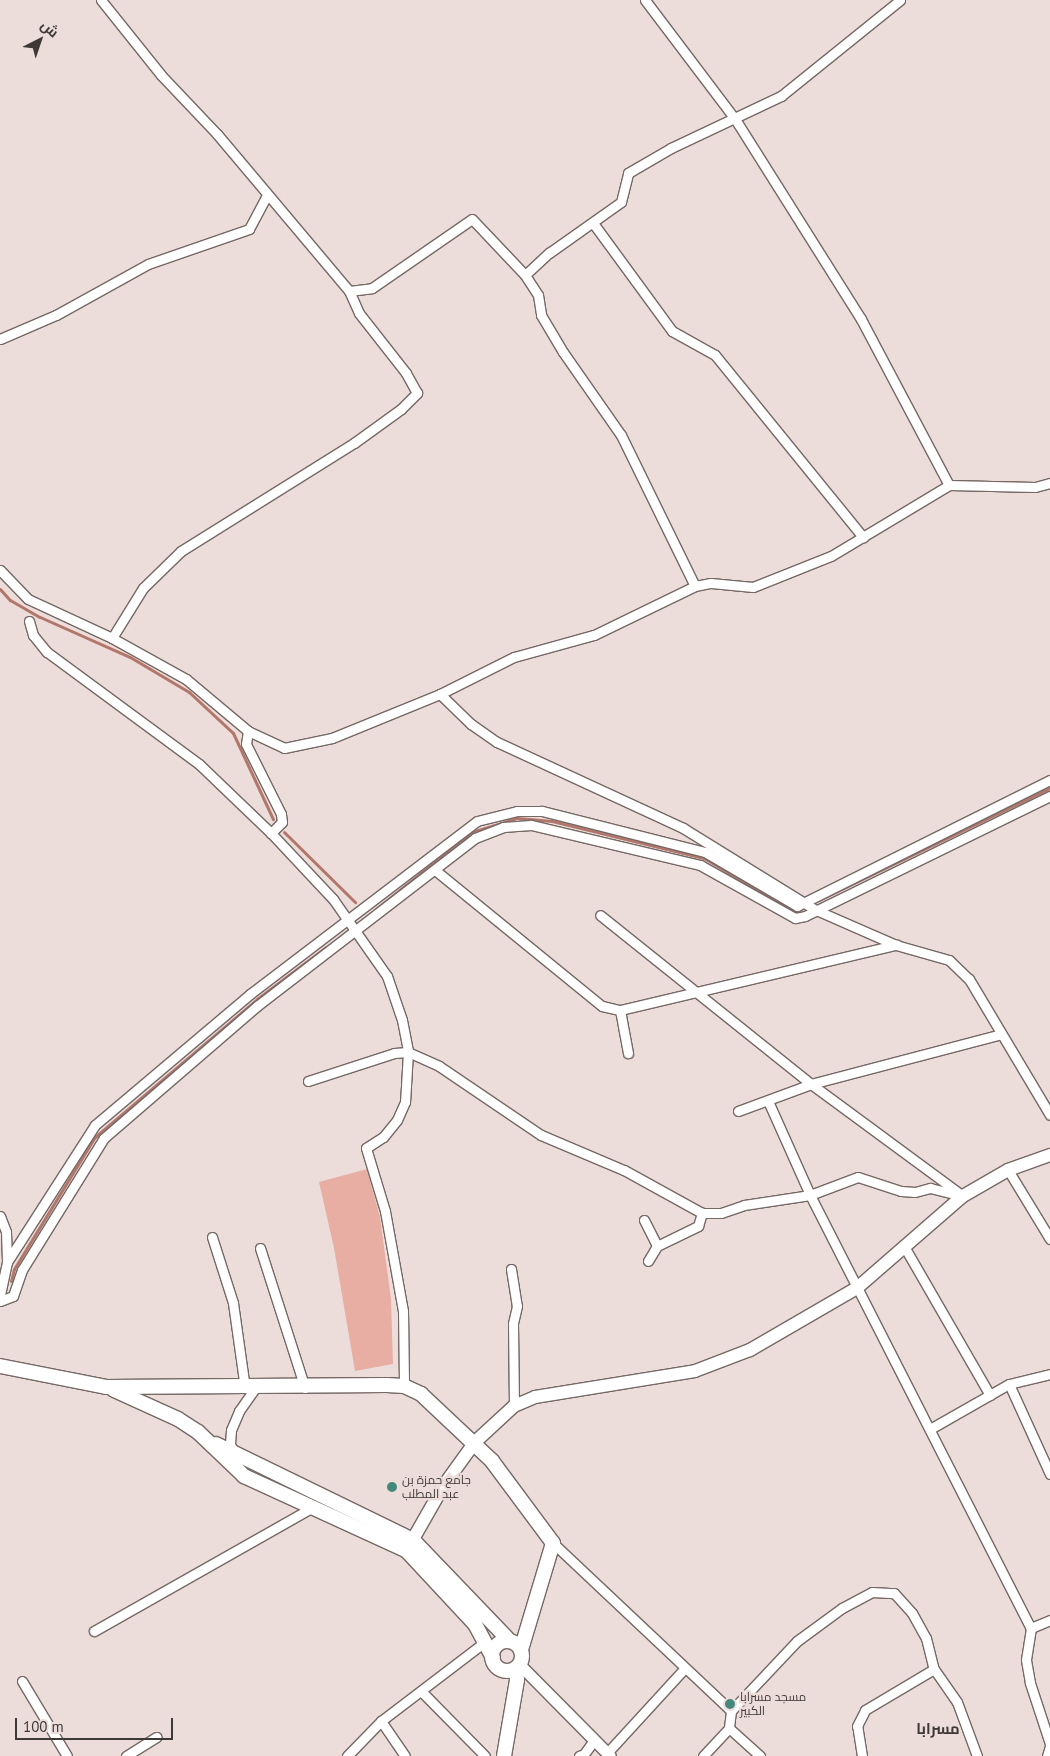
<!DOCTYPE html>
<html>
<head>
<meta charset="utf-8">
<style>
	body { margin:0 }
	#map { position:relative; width:1050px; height:1756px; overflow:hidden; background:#ecddda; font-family:"PT Sans",Cairo,sans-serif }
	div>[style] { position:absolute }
	.green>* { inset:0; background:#e8aea4 }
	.stream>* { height:3px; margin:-1.5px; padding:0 1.5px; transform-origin:1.5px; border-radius:1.5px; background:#b2766b }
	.roads { filter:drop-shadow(1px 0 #756865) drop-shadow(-1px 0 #756865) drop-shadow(0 1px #756865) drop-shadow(0 -1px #756865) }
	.minor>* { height:9px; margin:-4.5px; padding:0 4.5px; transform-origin:4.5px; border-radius:4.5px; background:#fff }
	.tertiary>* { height:11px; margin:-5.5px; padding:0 5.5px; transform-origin:5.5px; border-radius:5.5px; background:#fff }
	.secondary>* { height:12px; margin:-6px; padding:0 6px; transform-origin:6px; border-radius:6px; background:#fff }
	.primary>* { height:14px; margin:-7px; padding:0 7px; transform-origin:7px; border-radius:7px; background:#fff }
	.primary>.ring { margin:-7px; padding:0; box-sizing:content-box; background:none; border:14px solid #fff; border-radius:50% }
	.dots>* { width:14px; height:14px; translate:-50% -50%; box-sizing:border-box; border:2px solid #ecddda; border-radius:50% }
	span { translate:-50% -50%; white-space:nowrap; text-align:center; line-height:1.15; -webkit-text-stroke:4.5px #ecddda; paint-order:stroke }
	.poi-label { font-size:12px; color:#3e3837 }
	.left { translate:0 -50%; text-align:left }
	.quarter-label { font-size:15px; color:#3e3837; font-weight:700 }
	.north { position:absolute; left:15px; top:15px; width:50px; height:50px; -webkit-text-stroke:4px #ecddda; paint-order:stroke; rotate:41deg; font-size:14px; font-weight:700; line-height:20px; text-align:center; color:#3e3837 }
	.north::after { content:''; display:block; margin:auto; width:18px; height:22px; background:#3e3837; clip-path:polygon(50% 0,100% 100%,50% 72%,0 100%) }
	.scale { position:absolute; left:15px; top:1718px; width:158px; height:22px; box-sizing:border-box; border:2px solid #3e3837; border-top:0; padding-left:6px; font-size:15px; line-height:18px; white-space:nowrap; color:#3e3837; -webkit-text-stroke:4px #ecddda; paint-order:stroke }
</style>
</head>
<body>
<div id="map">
	<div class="green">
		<i style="clip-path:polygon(367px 1169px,380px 1217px,391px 1299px,393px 1364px,355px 1371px,334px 1248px,319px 1182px)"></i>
	</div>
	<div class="stream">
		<i style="left:0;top:589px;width:15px;rotate:48deg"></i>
		<i style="left:10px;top:600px;width:34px;rotate:30deg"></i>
		<i style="left:40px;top:617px;width:98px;rotate:24deg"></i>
		<i style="left:130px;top:657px;width:69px;rotate:30.7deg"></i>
		<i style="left:189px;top:692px;width:60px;rotate:43deg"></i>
		<i style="left:233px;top:733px;width:95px;rotate:65.1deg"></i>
		<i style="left:284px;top:832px;width:100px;rotate:44.6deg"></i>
		<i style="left:819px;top:900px;width:257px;rotate:-25.9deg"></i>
		<i style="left:376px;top:909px;width:123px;rotate:-38.7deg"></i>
		<i style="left:472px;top:832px;width:47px;rotate:-17.3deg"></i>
		<i style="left:517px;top:818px;width:35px;rotate:5deg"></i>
		<i style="left:552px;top:821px;width:156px;rotate:13.7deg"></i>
		<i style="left:704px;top:858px;width:101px;rotate:30.9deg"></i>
		<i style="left:791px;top:910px;width:7px;rotate:8deg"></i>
		<i style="left:11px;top:1281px;width:12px;rotate:-76deg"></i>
		<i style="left:14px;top:1269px;width:155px;rotate:-58.5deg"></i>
		<i style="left:95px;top:1137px;width:213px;rotate:-40.4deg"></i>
		<i style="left:257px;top:999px;width:86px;rotate:-37deg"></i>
	</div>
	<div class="roads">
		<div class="minor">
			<i style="left:101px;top:0;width:96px;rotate:51.3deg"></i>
			<i style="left:161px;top:75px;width:81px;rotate:46.5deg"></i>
			<i style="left:217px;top:134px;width:205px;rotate:49.9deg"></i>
			<i style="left:349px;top:291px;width:23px;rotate:-7deg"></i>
			<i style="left:372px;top:288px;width:121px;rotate:-34.6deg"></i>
			<i style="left:472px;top:219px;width:77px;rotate:46.6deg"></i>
			<i style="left:525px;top:275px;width:33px;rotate:-43deg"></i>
			<i style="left:549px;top:253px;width:88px;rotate:-35.3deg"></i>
			<i style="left:621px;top:202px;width:30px;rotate:-76deg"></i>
			<i style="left:628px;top:173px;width:50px;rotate:-30.2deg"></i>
			<i style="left:671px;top:148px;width:122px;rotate:-25.3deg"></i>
			<i style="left:781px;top:96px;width:153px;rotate:-38.9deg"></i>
			<i style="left:645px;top:0;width:149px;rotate:52.9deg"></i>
			<i style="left:735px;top:119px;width:236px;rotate:57.8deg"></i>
			<i style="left:861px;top:319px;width:188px;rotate:62.1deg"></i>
			<i style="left:949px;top:485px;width:86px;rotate:1.3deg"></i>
			<i style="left:1035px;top:487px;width:16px;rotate:-15deg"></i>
			<i style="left:593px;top:223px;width:134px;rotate:53.8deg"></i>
			<i style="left:672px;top:331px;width:49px;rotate:29.2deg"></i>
			<i style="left:715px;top:355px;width:235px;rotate:50.9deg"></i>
			<i style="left:525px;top:275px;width:24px;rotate:57deg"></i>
			<i style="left:538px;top:295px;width:20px;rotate:81deg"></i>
			<i style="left:541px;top:315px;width:43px;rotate:59.3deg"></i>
			<i style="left:563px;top:352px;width:101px;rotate:55.1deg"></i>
			<i style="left:621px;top:435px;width:168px;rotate:63.9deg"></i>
			<i style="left:0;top:339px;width:61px;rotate:-23.2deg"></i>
			<i style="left:56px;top:315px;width:105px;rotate:-29deg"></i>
			<i style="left:148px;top:264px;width:107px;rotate:-19.1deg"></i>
			<i style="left:249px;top:229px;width:38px;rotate:-62deg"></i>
			<i style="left:0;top:570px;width:40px;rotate:46deg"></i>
			<i style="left:28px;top:599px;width:93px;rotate:24.9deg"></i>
			<i style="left:112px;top:638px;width:85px;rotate:29deg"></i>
			<i style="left:186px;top:679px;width:81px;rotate:40deg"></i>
			<i style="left:248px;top:731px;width:40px;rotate:25deg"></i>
			<i style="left:284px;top:748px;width:49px;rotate:-11.8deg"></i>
			<i style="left:332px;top:738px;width:117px;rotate:-22.2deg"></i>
			<i style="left:440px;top:694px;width:43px;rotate:44.1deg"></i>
			<i style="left:471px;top:724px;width:32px;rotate:35deg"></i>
			<i style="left:497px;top:742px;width:205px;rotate:24.8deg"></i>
			<i style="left:683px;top:828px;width:156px;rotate:31.7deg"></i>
			<i style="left:816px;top:910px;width:87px;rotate:23.6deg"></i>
			<i style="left:896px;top:945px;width:55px;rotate:15.8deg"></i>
			<i style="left:949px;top:960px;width:28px;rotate:44deg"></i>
			<i style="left:969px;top:979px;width:158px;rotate:59.2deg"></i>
			<i style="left:29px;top:621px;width:15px;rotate:74deg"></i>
			<i style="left:33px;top:635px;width:22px;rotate:51deg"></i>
			<i style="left:47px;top:652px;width:189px;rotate:36.4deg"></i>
			<i style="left:199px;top:764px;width:100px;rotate:43.8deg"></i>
			<i style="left:271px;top:833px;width:91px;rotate:46.8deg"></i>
			<i style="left:333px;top:899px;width:94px;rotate:55deg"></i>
			<i style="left:387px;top:976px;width:46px;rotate:71.2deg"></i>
			<i style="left:402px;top:1020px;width:33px;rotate:79deg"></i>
			<i style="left:408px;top:1052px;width:50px;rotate:93.4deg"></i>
			<i style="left:405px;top:1102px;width:20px;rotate:114deg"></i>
			<i style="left:397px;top:1120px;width:22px;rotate:129deg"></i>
			<i style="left:383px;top:1137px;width:20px;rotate:147deg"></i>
			<i style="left:366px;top:1148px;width:66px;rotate:73.2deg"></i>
			<i style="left:385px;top:1211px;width:102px;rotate:79.8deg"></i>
			<i style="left:403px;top:1311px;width:75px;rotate:89.2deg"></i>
			<i style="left:112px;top:638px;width:59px;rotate:-58.2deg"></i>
			<i style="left:143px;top:588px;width:53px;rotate:-44.2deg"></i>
			<i style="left:181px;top:551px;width:204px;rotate:-32deg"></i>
			<i style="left:354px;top:443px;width:58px;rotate:-35.9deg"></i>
			<i style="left:401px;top:409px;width:23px;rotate:-45deg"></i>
			<i style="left:417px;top:393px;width:23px;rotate:-119deg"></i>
			<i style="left:406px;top:373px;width:76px;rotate:-128.1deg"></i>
			<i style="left:359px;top:313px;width:24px;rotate:-114deg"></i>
			<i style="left:440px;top:694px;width:83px;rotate:-26.6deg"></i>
			<i style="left:514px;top:657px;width:83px;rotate:-15.4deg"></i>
			<i style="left:594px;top:635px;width:112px;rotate:-25.9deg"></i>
			<i style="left:695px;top:586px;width:16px;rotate:-11deg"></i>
			<i style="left:711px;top:583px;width:42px;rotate:5.4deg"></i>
			<i style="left:753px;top:587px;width:84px;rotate:-21.7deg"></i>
			<i style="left:831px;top:556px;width:138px;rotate:-31deg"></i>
			<i style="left:248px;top:731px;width:13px;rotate:99deg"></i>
			<i style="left:246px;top:744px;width:78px;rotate:63.4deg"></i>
			<i style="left:281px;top:814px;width:8px;rotate:83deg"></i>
			<i style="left:282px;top:822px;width:16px;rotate:135deg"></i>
			<i style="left:435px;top:870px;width:215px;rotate:39.2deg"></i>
			<i style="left:602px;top:1006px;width:18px;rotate:13deg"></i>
			<i style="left:620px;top:1010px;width:284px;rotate:-13.3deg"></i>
			<i style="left:620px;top:1010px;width:44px;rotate:79.5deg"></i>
			<i style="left:308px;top:1081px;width:90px;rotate:-18deg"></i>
			<i style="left:394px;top:1053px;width:14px;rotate:-4deg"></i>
			<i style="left:408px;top:1052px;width:34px;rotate:24deg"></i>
			<i style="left:439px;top:1066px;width:123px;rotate:34.1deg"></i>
			<i style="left:541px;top:1135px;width:90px;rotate:22.9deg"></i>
			<i style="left:624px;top:1170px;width:89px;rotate:28.9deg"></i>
			<i style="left:702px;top:1213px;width:19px"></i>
			<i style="left:721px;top:1213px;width:24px;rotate:-19deg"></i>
			<i style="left:744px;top:1205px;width:67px;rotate:-8.6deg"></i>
			<i style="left:810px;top:1195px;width:51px;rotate:-20.6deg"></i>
			<i style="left:858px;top:1177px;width:45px;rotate:18deg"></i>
			<i style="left:901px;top:1191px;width:14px;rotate:4deg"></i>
			<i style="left:915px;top:1192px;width:16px;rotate:-15deg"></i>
			<i style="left:930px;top:1188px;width:34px;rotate:14deg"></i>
			<i style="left:963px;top:1196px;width:189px;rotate:-143.6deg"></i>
			<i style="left:811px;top:1084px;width:270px;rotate:-141.3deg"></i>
			<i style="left:768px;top:1101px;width:103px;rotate:65.9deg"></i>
			<i style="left:810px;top:1195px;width:486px;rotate:63deg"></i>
			<i style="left:1031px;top:1628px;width:32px;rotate:99deg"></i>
			<i style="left:1026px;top:1660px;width:23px;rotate:80deg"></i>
			<i style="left:1030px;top:1683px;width:64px;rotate:71.8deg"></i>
			<i style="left:738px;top:1111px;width:78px;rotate:-20.3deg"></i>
			<i style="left:811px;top:1084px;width:196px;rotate:-14.7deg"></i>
			<i style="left:1008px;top:1170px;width:81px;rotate:58.7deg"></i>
			<i style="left:0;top:1216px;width:17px;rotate:69deg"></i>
			<i style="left:6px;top:1232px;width:30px;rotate:88deg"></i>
			<i style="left:7px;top:1262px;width:34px;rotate:102deg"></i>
			<i style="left:644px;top:1220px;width:29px;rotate:63deg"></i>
			<i style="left:212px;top:1237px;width:69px;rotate:72.3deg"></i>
			<i style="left:233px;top:1303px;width:86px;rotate:82deg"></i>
			<i style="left:260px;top:1248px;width:147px;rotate:72.2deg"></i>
			<i style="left:905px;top:1248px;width:170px;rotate:60deg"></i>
			<i style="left:648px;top:1261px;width:17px;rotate:-59deg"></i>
			<i style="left:657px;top:1246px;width:46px;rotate:-26deg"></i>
			<i style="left:698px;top:1226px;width:14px;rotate:-73deg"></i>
			<i style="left:7px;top:1262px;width:163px;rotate:-57.3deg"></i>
			<i style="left:95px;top:1125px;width:203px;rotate:-40.2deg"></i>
			<i style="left:250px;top:994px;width:285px;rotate:-37.3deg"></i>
			<i style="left:477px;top:821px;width:41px;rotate:-14deg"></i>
			<i style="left:517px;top:811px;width:25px"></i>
			<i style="left:542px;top:811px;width:168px;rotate:14.1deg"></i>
			<i style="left:705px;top:852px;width:107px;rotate:30.4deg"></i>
			<i style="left:797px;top:906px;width:283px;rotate:-26.5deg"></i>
			<i style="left:511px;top:1269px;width:37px;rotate:81deg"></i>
			<i style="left:517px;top:1306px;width:18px;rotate:103deg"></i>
			<i style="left:513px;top:1324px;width:82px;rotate:89.3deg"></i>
			<i style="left:0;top:1301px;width:14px;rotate:-21deg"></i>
			<i style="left:13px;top:1296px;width:28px;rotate:-71deg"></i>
			<i style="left:22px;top:1270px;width:155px;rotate:-58.2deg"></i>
			<i style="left:104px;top:1138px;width:202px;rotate:-40.8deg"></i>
			<i style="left:257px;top:1006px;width:275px;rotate:-37.6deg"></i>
			<i style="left:475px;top:838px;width:30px;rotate:-21deg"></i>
			<i style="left:503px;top:827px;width:28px;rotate:-4deg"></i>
			<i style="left:531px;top:825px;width:174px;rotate:13.3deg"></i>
			<i style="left:700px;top:865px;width:109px;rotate:29.2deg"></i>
			<i style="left:795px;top:918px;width:10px;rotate:-11deg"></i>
			<i style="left:805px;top:916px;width:273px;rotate:-26.1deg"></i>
			<i style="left:1009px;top:1384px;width:99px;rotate:65.5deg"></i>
			<i style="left:930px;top:1429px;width:91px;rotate:-29.7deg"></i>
			<i style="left:1009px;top:1384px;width:42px;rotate:-13.7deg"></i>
			<i style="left:235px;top:1454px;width:11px;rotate:-117deg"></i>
			<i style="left:230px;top:1444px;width:14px;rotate:-86deg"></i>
			<i style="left:231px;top:1430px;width:21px;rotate:-67deg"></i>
			<i style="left:239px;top:1411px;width:28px;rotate:-55deg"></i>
			<i style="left:553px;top:1543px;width:245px;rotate:43.3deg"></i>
			<i style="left:731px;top:1711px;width:17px;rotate:97deg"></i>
			<i style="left:729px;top:1728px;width:42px;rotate:42.1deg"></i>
			<i style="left:1031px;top:1628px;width:21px;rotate:-23deg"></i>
			<i style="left:94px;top:1631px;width:252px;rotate:-29.5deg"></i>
			<i style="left:22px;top:1681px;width:87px;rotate:59deg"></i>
			<i style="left:421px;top:1691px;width:91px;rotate:45.4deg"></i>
			<i style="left:731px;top:1711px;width:96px;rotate:-46.7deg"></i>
			<i style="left:797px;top:1641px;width:56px;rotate:-36.3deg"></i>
			<i style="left:842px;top:1608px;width:34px;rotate:-28deg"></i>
			<i style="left:872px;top:1592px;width:22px;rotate:3deg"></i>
			<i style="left:894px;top:1593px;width:27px;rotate:48deg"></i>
			<i style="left:912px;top:1613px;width:29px;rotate:61deg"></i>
			<i style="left:926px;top:1638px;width:32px;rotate:76deg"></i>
			<i style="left:934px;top:1669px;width:40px;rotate:55.1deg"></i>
			<i style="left:957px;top:1702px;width:58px;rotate:69.7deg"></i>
			<i style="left:381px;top:1721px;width:42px;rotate:55.6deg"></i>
			<i style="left:607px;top:1753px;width:114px;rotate:-47.5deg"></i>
			<i style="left:126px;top:1756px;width:36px;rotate:-32deg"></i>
			<i style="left:347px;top:1756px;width:49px;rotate:-45.8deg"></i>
			<i style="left:381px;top:1721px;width:132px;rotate:-37.3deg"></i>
			<i style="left:579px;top:1756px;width:5px;rotate:-22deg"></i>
			<i style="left:584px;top:1754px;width:17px;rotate:-54deg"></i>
			<i style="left:703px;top:1756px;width:38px;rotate:-47deg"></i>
			<i style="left:862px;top:1756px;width:30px;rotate:-99deg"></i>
			<i style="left:857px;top:1726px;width:18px;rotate:-63deg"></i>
			<i style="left:865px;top:1710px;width:80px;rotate:-30.7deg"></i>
			<i style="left:1047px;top:1756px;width:10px;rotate:-73deg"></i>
		</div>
		<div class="tertiary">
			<i style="left:519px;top:1664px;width:129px;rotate:45.3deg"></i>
		</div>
		<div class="secondary">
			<i style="left:408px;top:1548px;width:73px;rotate:-60.3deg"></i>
			<i style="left:444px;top:1485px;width:53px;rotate:-54.2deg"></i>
			<i style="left:475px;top:1442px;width:53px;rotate:-42.7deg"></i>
			<i style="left:514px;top:1406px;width:23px;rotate:-23deg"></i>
			<i style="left:535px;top:1397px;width:162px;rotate:-9.2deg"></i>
			<i style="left:695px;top:1371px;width:59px;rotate:-20.9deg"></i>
			<i style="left:750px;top:1350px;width:124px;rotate:-30.1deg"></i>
			<i style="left:857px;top:1288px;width:140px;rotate:-41deg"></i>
			<i style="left:963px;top:1196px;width:52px;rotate:-30deg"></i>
			<i style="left:1008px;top:1170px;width:45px;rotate:-19.7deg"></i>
		</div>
		<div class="primary">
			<i style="left:0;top:1366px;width:108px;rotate:11.2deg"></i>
			<i style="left:106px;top:1387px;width:281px;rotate:-0.4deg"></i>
			<i style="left:387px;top:1385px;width:17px;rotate:3deg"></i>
			<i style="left:404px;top:1386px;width:19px;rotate:25deg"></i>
			<i style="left:421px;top:1394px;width:98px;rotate:43.3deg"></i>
			<i style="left:492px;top:1461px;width:102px;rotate:53.4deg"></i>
			<i style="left:553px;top:1543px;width:112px;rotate:106.7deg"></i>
			<i style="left:114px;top:1390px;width:70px;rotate:24.4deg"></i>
			<i style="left:178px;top:1419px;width:24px;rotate:33deg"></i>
			<i style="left:198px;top:1432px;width:64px;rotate:43.7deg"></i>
			<i style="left:244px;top:1476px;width:178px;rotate:24.6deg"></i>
			<i style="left:406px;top:1550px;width:101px;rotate:47deg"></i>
			<i style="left:475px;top:1624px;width:38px;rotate:62deg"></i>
			<i style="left:216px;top:1444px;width:219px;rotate:26deg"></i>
			<i style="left:413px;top:1540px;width:140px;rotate:46.2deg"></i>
			<i class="ring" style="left:492px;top:1641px;width:16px;height:16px"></i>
			<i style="left:504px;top:1756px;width:77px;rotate:-80.3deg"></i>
			<i style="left:517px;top:1680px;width:12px;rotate:-95deg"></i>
		</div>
	</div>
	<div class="dots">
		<i style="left:392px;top:1487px;background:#44887c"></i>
		<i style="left:730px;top:1704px;background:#44887c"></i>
	</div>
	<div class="poi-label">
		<span class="left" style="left:402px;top:1487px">جامع حمزة بن<br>عبد المطلب</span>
		<span class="left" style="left:740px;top:1704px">مسجد مسرابا<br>الكبير</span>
	</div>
	<div class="quarter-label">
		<span style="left:938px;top:1729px">مسرابا</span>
	</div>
	<div class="north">ش</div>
	<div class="scale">100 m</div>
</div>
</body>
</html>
